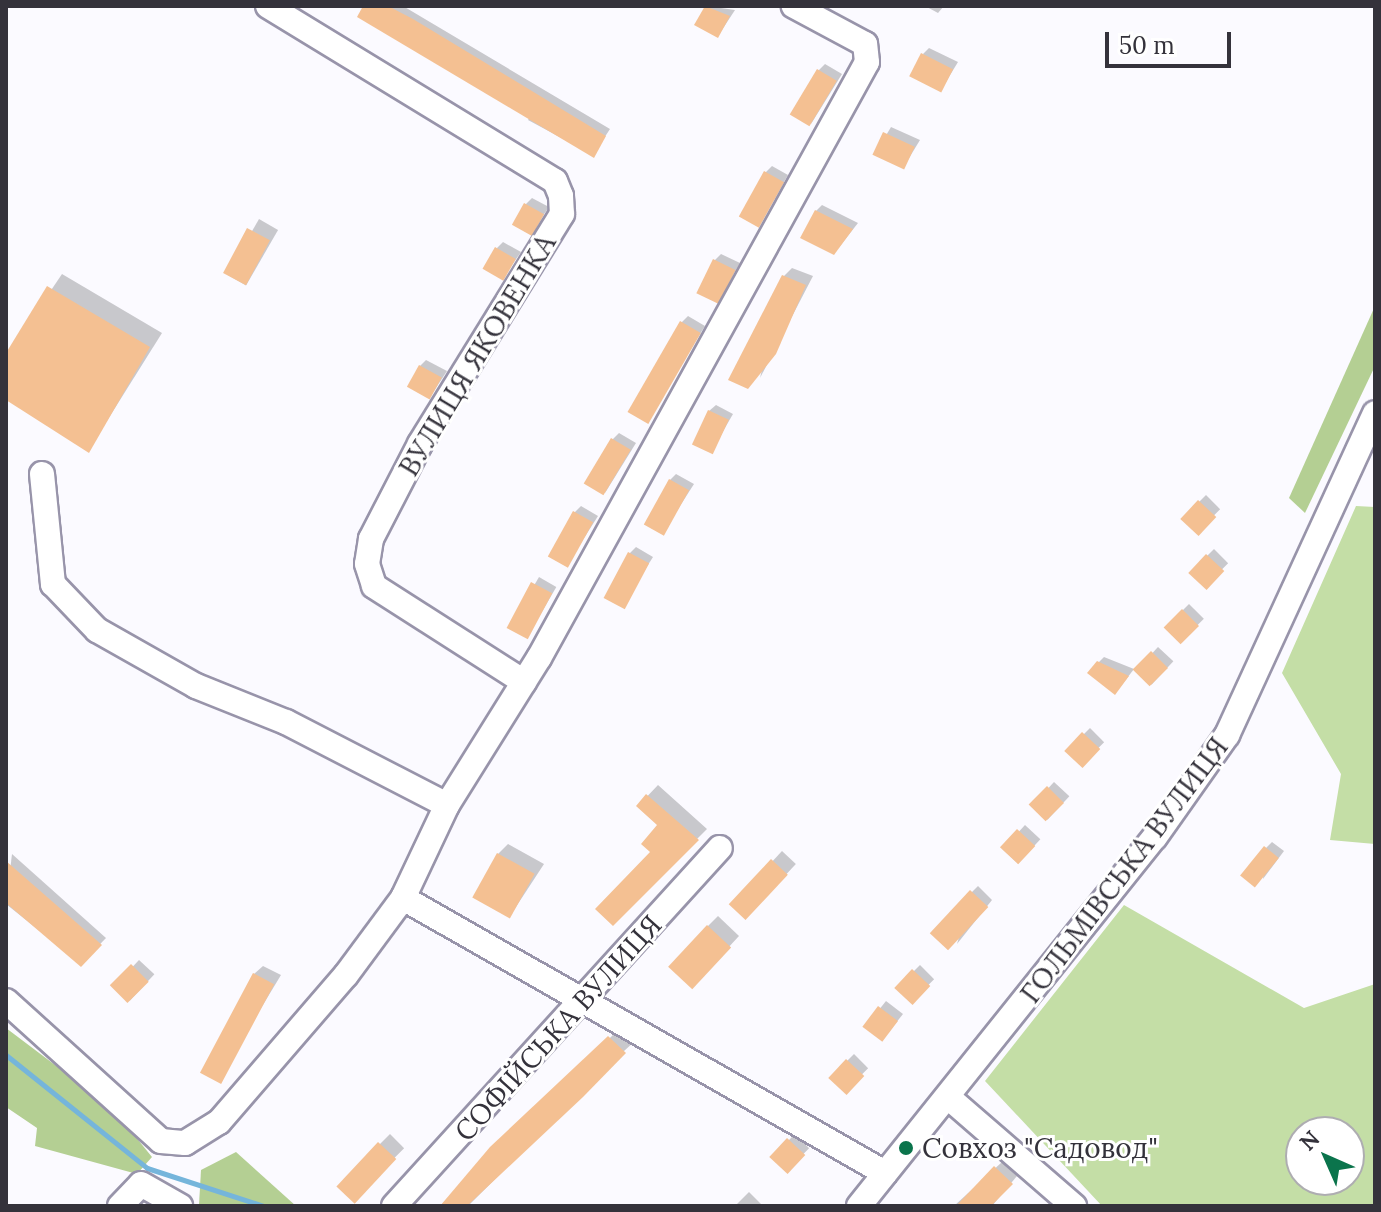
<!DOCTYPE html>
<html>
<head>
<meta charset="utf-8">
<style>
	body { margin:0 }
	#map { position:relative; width:1381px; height:1212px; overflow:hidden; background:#fbfaff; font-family:Lora,serif }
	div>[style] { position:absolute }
	.green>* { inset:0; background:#c4dea6 }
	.forest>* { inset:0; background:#b4cf93 }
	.shadow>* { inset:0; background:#0003; transform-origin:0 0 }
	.stream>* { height:5px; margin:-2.5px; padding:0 2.5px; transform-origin:2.5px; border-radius:2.5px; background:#75b5db }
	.building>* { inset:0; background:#f4c092; transform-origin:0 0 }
	.roads { filter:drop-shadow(2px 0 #9894aa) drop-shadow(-2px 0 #9894aa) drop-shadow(0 2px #9894aa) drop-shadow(0 -2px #9894aa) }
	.minor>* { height:24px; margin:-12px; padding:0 12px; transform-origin:12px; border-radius:12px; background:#fff }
	.dots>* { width:22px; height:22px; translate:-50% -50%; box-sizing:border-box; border:4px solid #fff; border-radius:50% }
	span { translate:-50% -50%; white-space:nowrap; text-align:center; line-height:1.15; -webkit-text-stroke:6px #fff; paint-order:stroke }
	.street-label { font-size:28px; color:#34323b }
	.poi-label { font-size:28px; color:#34323b }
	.left { translate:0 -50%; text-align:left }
	.frame { position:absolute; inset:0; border:8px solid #34323b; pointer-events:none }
	.north { position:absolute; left:1285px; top:1116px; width:80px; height:80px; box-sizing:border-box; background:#fff; border:2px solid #aeadb1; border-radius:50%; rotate:315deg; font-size:22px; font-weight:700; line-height:32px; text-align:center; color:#34323b }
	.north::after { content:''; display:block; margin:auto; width:28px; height:36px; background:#0b744c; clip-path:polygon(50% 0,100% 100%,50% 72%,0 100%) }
	.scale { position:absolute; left:1105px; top:32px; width:126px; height:36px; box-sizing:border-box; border:4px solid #34323b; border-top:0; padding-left:10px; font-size:24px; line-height:28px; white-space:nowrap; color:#34323b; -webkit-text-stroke:6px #fff; paint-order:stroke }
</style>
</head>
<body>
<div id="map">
	<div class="green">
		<i style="clip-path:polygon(1356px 506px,1375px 507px,1375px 844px,1330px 840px,1341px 774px,1282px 673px)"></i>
		<i style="clip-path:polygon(evenodd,1124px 905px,1304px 1008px,1375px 984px,1375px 1206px,1102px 1206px,985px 1081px,1124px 905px,1301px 1132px,1349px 1132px,1349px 1180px,1301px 1180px,1301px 1132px)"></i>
	</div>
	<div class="forest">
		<i style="clip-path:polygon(1375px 306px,1375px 366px,1305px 513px,1289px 498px)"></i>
		<i style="clip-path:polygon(6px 1028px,112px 1108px,152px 1157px,137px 1174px,35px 1146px,37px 1128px,6px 1107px)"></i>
		<i style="clip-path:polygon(236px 1152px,296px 1206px,199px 1205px,201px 1170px)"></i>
	</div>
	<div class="shadow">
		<i style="clip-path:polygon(366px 6px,403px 6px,610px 129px,593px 155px,528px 120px,531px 115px)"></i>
		<i style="clip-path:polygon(707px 6px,735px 10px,718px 36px,697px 24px)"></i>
		<i style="clip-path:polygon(925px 6px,944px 6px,938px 13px)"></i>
		<i style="clip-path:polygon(929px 48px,958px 62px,941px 90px,923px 54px)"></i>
		<i style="clip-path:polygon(825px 64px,842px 74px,811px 124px,819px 70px)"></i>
		<i style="clip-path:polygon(891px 127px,920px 140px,903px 168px,875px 154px)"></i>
		<i style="clip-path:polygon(772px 166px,788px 175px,758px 226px,766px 172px)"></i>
		<i style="clip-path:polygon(532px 198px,549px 207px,531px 233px,526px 204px)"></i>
		<i style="clip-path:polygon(822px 205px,858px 223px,840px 246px,816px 211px)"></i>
		<i style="left:259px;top:219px;width:22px;height:64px;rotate:30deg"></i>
		<i style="clip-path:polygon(503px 242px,521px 252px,503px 278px,497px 248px)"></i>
		<i style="clip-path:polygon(721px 254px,740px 263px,717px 301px,715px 260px)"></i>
		<i style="clip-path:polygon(792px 268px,813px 276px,760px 378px,784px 276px)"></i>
		<i style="clip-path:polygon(62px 274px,162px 333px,88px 451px,6px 397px,6px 357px)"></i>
		<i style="clip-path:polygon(688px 316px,705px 326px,645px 420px,682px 322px)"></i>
		<i style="clip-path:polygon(426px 360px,447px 371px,430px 397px,420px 366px)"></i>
		<i style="clip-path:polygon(716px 405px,733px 414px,711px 452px,709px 411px)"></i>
		<i style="clip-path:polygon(619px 433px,636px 443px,605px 493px,613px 439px)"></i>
		<i style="clip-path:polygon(676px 474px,694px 484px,662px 534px,670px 480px)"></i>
		<i style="left:1206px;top:495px;width:20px;height:33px;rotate:45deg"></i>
		<i style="clip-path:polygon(581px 506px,598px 516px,567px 565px,575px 512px)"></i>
		<i style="clip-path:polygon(636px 547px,653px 557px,622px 606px,630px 553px)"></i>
		<i style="left:1214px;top:549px;width:20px;height:33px;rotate:45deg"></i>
		<i style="left:539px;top:577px;width:20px;height:59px;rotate:30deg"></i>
		<i style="left:1189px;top:604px;width:21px;height:33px;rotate:45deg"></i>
		<i style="left:1158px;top:647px;width:21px;height:32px;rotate:43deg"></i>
		<i style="clip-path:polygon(1104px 657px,1134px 669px,1121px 686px,1098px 663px)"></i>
		<i style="left:1090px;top:728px;width:20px;height:33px;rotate:45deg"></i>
		<i style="left:1054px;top:782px;width:21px;height:32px;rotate:43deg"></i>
		<i style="clip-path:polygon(658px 785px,707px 829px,613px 923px,653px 852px,660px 825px,638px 806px)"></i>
		<i style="left:1025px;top:825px;width:21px;height:33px;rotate:43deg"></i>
		<i style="clip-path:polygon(1272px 842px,1284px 851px,1263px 879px,1266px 848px)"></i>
		<i style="clip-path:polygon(508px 844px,544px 864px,510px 916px,498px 854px)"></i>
		<i style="left:782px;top:851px;width:19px;height:73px;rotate:43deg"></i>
		<i style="clip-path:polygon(12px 854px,106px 938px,81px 964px,6px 904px)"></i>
		<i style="clip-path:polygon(978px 886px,992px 900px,957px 944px,972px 892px)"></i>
		<i style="clip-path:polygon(718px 916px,739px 936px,702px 976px,708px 926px)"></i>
		<i style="left:139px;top:960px;width:21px;height:36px;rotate:43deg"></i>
		<i style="left:920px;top:965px;width:20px;height:33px;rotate:45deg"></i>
		<i style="clip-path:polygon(263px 966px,281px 975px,217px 1081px,254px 974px)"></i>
		<i style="clip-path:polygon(886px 1001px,903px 1014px,888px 1033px,866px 1026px)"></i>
		<i style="clip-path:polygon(620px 1028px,634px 1042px,624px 1051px,468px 1206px,440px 1206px)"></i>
		<i style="left:854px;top:1054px;width:20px;height:33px;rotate:45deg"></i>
		<i style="left:390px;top:1134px;width:20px;height:73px;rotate:45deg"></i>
		<i style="left:795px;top:1134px;width:20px;height:33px;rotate:45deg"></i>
		<i style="clip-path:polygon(1002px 1162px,1017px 1176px,992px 1206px,954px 1206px)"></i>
		<i style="clip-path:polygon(749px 1192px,763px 1206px,735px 1206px)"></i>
	</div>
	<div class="stream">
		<i style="left:6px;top:1055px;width:181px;rotate:38.7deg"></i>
		<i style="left:147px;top:1168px;width:123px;rotate:18deg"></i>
	</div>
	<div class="building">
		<i style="clip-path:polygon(363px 6px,388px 6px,413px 19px,606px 136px,594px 158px,357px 17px)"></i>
		<i style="clip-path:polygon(705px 6px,730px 16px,718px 38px,694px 25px)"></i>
		<i style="left:921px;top:53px;width:36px;height:26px;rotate:27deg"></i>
		<i style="left:817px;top:69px;width:23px;height:53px;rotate:31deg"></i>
		<i style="left:883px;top:132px;width:35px;height:25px;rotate:25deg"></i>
		<i style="left:764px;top:171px;width:23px;height:52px;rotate:29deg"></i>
		<i style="left:524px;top:203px;width:23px;height:25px;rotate:29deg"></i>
		<i style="clip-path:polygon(815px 210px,853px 229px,834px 255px,800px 238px)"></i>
		<i style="left:247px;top:228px;width:26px;height:51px;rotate:28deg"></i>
		<i style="left:495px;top:247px;width:24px;height:25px;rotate:30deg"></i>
		<i style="left:713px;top:259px;width:25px;height:38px;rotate:26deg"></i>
		<i style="clip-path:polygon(782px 275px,806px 285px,776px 354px,748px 389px,728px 380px)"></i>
		<i style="clip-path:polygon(47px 286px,150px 347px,89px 453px,6px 400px,6px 353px)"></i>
		<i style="left:680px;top:321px;width:24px;height:105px;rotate:30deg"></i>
		<i style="left:419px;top:365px;width:26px;height:25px;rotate:29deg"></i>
		<i style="left:708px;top:410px;width:23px;height:38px;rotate:25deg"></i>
		<i style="left:611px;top:438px;width:23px;height:53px;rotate:31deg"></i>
		<i style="left:669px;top:479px;width:23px;height:52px;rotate:29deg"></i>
		<i style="left:1198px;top:500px;width:25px;height:26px;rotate:43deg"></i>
		<i style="left:573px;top:511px;width:23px;height:52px;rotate:29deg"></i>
		<i style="left:628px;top:552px;width:24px;height:52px;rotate:28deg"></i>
		<i style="left:1206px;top:554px;width:25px;height:26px;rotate:43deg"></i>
		<i style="left:531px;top:582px;width:24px;height:52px;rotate:28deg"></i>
		<i style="left:1182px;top:609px;width:24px;height:26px;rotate:45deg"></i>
		<i style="left:1151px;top:651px;width:24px;height:26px;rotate:45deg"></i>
		<i style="clip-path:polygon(1097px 661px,1129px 676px,1115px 695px,1087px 673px)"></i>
		<i style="left:1082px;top:732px;width:25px;height:26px;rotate:43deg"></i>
		<i style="left:1047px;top:786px;width:24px;height:26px;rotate:45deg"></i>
		<i style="clip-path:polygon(646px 794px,699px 840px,613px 926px,595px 909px,650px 852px,641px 844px,657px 825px,636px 806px)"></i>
		<i style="left:1017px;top:829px;width:25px;height:25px;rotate:43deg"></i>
		<i style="left:1264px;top:846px;width:19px;height:38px;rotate:39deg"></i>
		<i style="left:497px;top:853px;width:43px;height:51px;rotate:29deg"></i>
		<i style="left:771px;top:859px;width:23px;height:62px;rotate:43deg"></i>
		<i style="clip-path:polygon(6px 861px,102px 945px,81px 967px,6px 903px)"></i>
		<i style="left:970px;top:890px;width:25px;height:59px;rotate:43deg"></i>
		<i style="left:707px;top:925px;width:33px;height:57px;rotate:43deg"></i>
		<i style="left:131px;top:964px;width:25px;height:30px;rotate:45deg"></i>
		<i style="left:912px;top:969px;width:25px;height:26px;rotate:43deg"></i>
		<i style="left:253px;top:973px;width:24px;height:113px;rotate:28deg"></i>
		<i style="left:878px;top:1006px;width:25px;height:26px;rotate:37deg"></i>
		<i style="clip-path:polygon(608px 1036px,626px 1053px,583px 1097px,467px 1206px,440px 1206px,490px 1147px)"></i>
		<i style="left:846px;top:1059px;width:25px;height:26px;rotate:43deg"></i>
		<i style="left:787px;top:1138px;width:25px;height:26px;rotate:43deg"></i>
		<i style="left:378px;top:1142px;width:25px;height:61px;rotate:43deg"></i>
		<i style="clip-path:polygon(994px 1166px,1013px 1184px,991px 1206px,956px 1206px)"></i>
	</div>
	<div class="roads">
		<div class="minor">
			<i style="left:268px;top:6px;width:336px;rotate:31.4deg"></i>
			<i style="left:555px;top:181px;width:16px;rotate:68deg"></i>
			<i style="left:561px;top:196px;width:18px;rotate:87deg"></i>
			<i style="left:562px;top:214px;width:270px;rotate:121.7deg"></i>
			<i style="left:420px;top:444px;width:107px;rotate:117.3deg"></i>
			<i style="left:371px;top:539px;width:25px;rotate:99deg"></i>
			<i style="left:367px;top:564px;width:23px;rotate:72deg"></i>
			<i style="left:374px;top:586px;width:178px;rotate:32.6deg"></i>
			<i style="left:42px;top:474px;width:111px;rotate:84.3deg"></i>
			<i style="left:53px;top:584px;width:64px;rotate:46.3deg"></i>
			<i style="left:97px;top:630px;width:114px;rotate:29.5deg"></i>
			<i style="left:196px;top:686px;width:97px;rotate:21.8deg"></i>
			<i style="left:286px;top:722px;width:181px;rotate:27.3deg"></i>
			<i style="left:403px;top:898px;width:555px;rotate:29.71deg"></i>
			<i style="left:6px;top:1001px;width:209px;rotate:42.1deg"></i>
			<i style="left:161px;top:1141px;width:24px;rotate:5deg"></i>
			<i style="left:185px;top:1143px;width:40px;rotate:-32deg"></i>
			<i style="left:219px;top:1122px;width:194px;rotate:-49.2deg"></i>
			<i style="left:346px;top:975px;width:96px;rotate:-53.5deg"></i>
			<i style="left:403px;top:898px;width:103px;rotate:-64.7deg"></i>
			<i style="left:447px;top:805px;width:173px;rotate:-58deg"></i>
			<i style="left:539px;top:658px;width:680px;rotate:-61.17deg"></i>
			<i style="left:867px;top:62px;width:18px;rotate:-96deg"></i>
			<i style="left:865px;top:44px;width:81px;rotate:-151.8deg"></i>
			<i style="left:948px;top:1097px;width:167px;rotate:40.9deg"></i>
			<i style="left:120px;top:1206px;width:30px;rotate:-46deg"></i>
			<i style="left:141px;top:1184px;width:45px;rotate:29.4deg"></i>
			<i style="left:394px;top:1206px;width:484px;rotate:-47.7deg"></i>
			<i style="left:859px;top:1206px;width:473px;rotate:-51.3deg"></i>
			<i style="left:1155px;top:837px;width:125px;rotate:-54.8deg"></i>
			<i style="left:1227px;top:735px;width:354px;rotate:-65.3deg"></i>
		</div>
	</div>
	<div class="dots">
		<i style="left:906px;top:1148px;background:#0b744c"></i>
	</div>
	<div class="street-label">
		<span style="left:477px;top:355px;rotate:-59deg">ВУЛИЦЯ ЯКОВЕНКА</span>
		<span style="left:1124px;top:870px;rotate:-53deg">ГОЛЬМІВСЬКА ВУЛИЦЯ</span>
		<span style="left:558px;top:1028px;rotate:-48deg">СОФІЙСЬКА ВУЛИЦЯ</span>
	</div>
	<div class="poi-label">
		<span class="left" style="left:922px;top:1148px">Совхоз "Садовод"</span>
	</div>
	<div class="frame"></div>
	<div class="north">N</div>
	<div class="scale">50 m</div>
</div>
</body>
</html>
